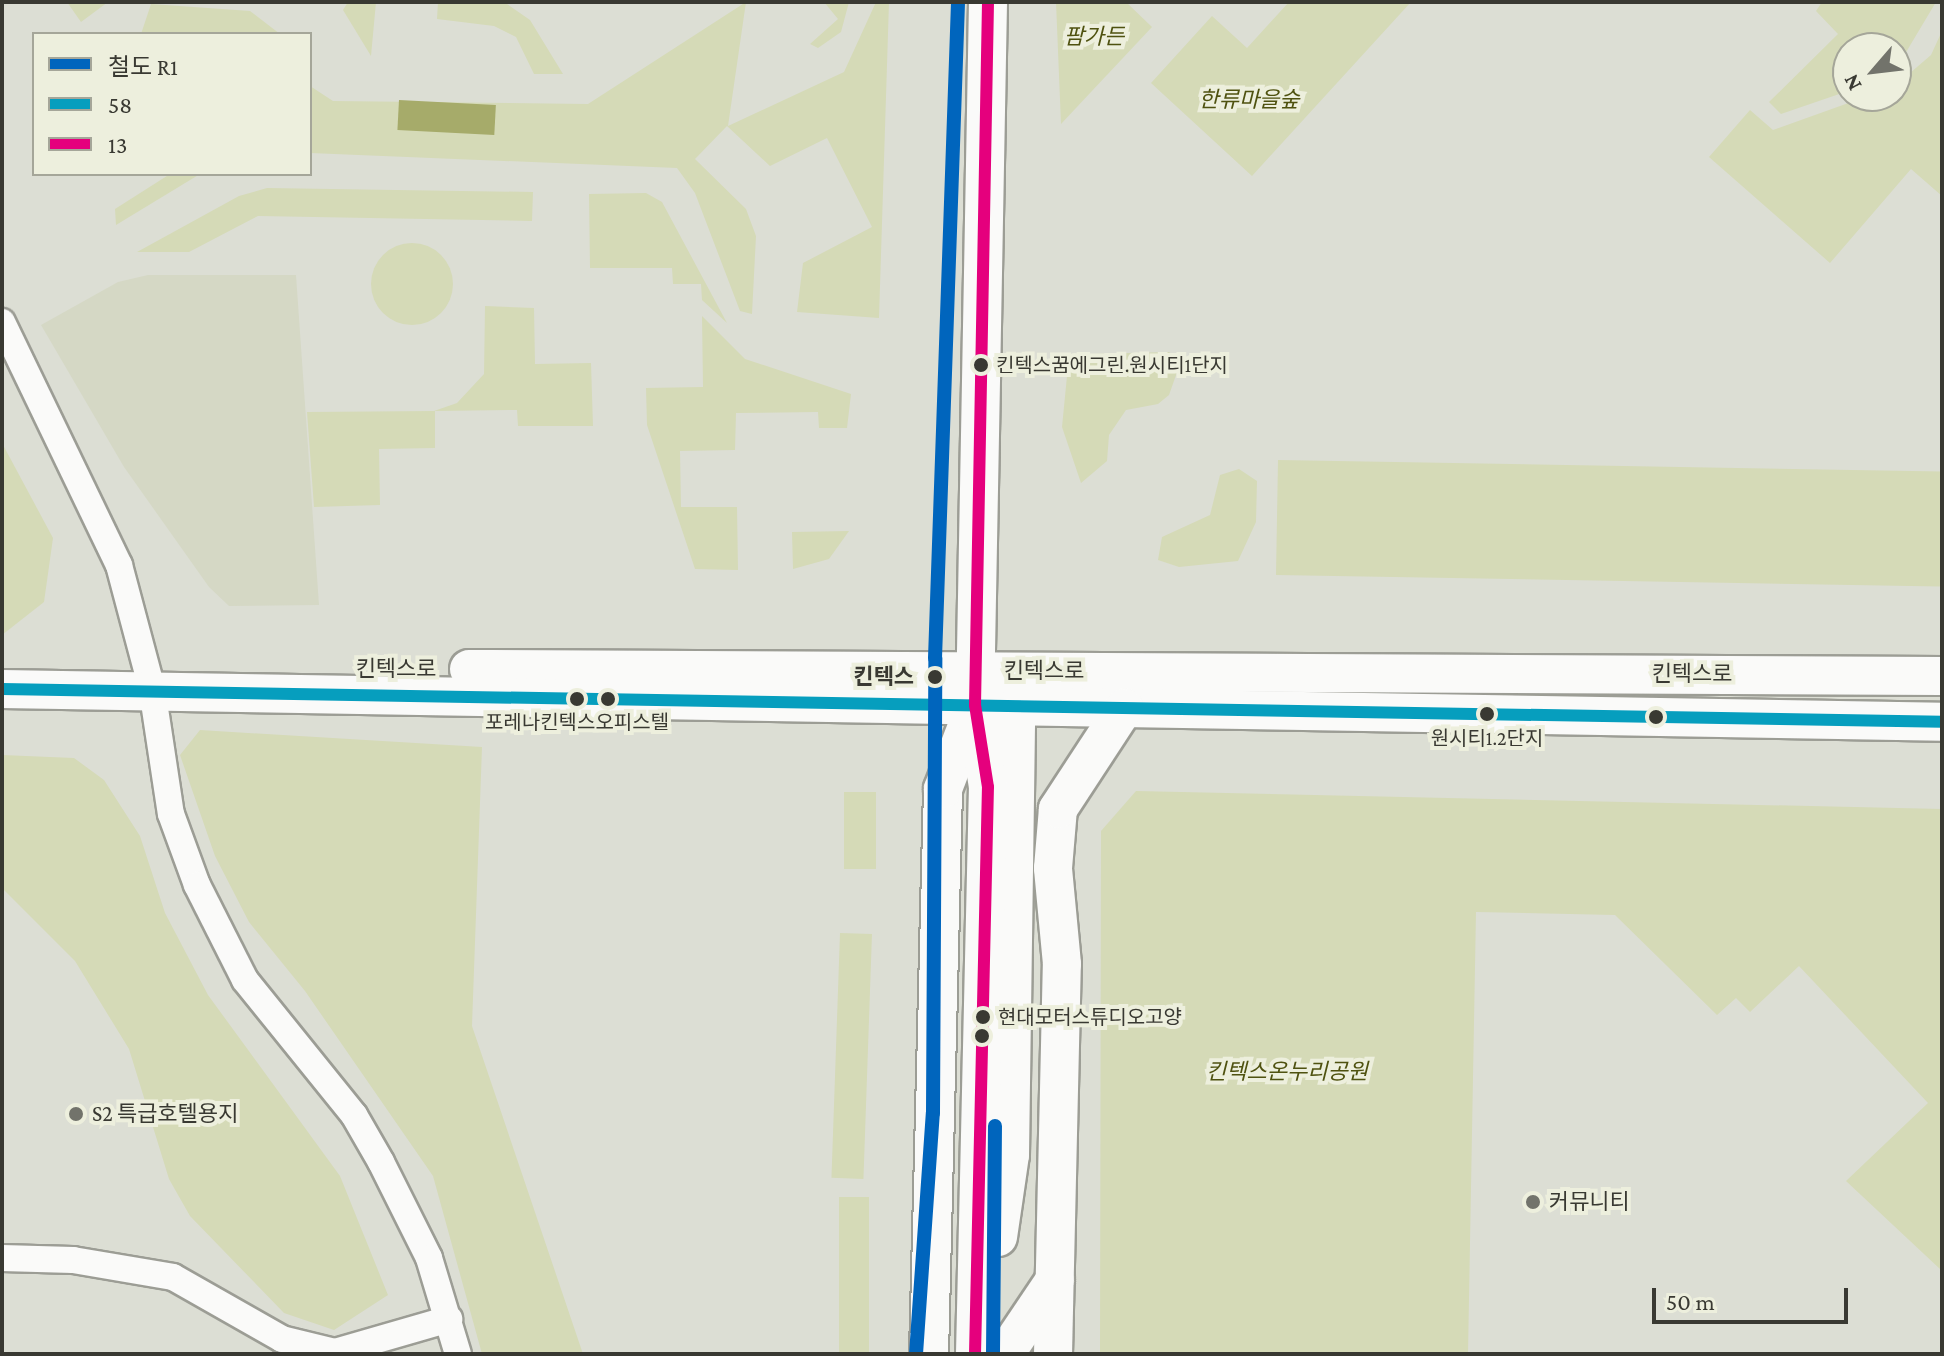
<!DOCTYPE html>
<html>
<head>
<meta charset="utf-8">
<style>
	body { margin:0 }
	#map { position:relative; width:1944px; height:1356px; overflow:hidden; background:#dcded4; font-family:"Crimson Pro","Noto Sans KR",serif }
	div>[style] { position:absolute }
	.built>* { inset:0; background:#d5d8c5 }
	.green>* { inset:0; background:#d5dab7; transform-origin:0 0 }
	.round { border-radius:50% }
	.water>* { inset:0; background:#a6ab6a; transform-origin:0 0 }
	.roads { filter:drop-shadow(2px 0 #9c9d95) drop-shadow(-2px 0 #9c9d95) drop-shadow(0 2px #9c9d95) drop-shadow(0 -2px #9c9d95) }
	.minor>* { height:26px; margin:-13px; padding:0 13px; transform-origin:13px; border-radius:13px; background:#fafaf9 }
	.secondary>* { height:38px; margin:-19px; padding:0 19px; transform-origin:19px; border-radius:19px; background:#fafaf9 }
	.bus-1>* { height:12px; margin:-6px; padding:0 6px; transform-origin:6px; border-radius:6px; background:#069ebe }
	.bus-2>* { height:12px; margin:-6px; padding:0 6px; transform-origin:6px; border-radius:6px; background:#e5007d }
	.rail-1>* { height:14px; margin:-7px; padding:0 7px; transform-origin:7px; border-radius:7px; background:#0065bd }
	.dots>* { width:22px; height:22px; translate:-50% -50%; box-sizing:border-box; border:4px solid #edefdd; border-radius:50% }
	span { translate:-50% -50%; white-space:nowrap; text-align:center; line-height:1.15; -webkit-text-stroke:8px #edefdd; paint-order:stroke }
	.bus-label { font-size:20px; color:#393932 }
	.left { translate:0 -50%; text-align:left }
	.park-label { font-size:22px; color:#4f5210; font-style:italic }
	.street-label { font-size:22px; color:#393932 }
	.stop-label { font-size:22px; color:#393932; font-weight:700 }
	.right { translate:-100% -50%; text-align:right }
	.poi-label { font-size:22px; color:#393932 }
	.frame { position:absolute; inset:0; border:4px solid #393932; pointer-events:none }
	.legend { position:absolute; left:32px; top:32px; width:280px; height:144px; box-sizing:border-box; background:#edefdd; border:2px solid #a5a699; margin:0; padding:10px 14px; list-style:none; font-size:24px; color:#393932 }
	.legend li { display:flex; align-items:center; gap:16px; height:40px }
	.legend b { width:40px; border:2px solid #a5a699 }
	.north { position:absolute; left:1832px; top:32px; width:80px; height:80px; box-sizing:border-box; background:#edefdd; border:2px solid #a5a699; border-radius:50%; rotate:242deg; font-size:22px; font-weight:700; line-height:32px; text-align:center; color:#393932 }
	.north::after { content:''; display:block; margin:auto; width:28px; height:36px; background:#72736b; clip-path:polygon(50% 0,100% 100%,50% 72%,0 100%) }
	.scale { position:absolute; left:1652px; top:1288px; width:196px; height:36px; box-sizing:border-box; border:4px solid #393932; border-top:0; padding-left:10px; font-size:24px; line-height:28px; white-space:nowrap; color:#393932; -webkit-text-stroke:6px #edefdd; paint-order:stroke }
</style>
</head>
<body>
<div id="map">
	<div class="built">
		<i style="clip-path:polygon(148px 275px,296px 275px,319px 605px,229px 606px,209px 587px,124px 467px,41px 325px,118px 282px)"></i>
	</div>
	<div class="green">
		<i style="clip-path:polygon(67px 2px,108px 2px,81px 22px)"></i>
		<i style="clip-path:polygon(348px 2px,376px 2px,371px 56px,343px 10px)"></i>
		<i style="clip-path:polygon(438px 2px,507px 4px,530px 20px,563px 74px,534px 74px,516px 37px,494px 26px,437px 19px)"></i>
		<i style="clip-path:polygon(746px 2px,728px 126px,844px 72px,876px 2px,889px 2px,879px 318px,797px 312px,803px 263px,872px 227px,827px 138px,770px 166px,727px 126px,695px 159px,746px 209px,756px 236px,752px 314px,740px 311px,695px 193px,677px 168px,310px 153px,310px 86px,333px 101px,588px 104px)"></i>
		<i style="clip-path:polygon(824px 2px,849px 2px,841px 32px,818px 48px,810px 44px,838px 19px)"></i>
		<i style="clip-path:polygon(1056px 2px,1126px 2px,1152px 27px,1061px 124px)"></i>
		<i style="clip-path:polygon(1289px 2px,1411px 2px,1252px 176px,1151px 83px,1212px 16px,1247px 48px)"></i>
		<i style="clip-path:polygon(1822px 2px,1936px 2px,1896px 69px,1896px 48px,1848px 48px,1848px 91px,1781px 114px,1769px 102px,1838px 34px,1816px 11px)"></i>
		<i style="clip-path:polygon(151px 4px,250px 11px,280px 34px,141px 34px)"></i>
		<i style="clip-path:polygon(1942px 31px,1942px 196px,1911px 169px,1830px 263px,1709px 157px,1750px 110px,1773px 130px,1868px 96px,1896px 96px,1896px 85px,1931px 55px)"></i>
		<i style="clip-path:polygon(170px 174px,200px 174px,116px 225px,115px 209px)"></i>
		<i style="clip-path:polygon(267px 188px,533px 192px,532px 221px,258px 216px,189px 252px,137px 252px,239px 196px)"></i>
		<i style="clip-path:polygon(646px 193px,662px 202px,727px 323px,702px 300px,701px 284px,673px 284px,672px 268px,590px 268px,589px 194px)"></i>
		<i class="round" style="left:371px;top:243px;width:82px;height:82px"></i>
		<i style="clip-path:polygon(485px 306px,534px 308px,535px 364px,591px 363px,593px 426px,518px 426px,517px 410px,435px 411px,435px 448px,379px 449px,380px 505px,314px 507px,307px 412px,434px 411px,457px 403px,484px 374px)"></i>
		<i style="clip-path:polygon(702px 316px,745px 359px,851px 394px,847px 428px,819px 428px,818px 412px,736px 413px,735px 450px,680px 451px,681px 507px,737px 507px,738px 570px,695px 569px,647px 425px,646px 388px,703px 387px)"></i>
		<i style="clip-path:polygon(1169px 352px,1181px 361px,1169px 395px,1158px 404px,1126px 410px,1109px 435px,1107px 461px,1081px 483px,1062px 427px,1067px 376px,1088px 354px)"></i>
		<i style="clip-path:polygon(2px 443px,53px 538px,44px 602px,2px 635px)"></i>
		<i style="left:1278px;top:460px;width:664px;height:115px;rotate:1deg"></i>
		<i style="clip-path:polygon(1239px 469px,1257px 481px,1256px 522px,1238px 561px,1179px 567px,1158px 560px,1162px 537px,1210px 515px,1220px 475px)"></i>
		<i style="clip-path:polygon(849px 531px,829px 559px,793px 569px,792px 532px)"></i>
		<i style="clip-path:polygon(200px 730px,482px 747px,472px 1026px,583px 1354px,482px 1354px,433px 1176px,305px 991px,249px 922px,215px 856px,180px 755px)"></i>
		<i style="clip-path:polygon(2px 755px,74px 758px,104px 780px,140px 836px,165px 913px,208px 995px,340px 1176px,388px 1295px,334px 1330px,284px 1313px,190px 1216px,169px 1179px,129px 1049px,75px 961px,2px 888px)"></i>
		<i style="clip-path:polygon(1136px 791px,1942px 809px,1940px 1269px,1846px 1181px,1928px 1103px,1799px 966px,1750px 1012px,1736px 998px,1717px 1015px,1615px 915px,1476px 912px,1468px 1354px,1100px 1354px,1101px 831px)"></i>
		<i style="left:844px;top:792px;width:32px;height:77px"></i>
		<i style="left:840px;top:933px;width:32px;height:245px;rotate:2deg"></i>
		<i style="left:839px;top:1197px;width:30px;height:157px"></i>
	</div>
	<div class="water">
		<i style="left:399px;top:100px;width:97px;height:30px;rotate:3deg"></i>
	</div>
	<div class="roads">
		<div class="minor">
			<i style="left:2px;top:322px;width:270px;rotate:64.3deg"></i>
			<i style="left:119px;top:565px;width:128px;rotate:75.1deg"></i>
			<i style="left:152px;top:689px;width:126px;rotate:81.4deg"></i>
			<i style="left:171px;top:814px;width:76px;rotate:69.9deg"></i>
			<i style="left:197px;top:885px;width:106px;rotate:63.2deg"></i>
			<i style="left:245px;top:980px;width:174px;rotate:51.1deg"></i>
			<i style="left:354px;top:1115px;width:54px;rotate:60.1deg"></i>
			<i style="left:381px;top:1162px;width:107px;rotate:63.4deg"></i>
			<i style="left:429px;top:1258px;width:100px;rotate:73.2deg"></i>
			<i style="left:2px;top:1258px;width:71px;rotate:1.6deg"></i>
			<i style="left:73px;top:1260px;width:101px;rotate:9.6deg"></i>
			<i style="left:173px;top:1277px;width:125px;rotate:29.6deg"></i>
			<i style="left:282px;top:1339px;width:55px;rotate:13.8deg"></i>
			<i style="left:335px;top:1352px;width:119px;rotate:-16.1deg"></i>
		</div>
		<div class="secondary">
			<i style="left:469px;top:669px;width:1473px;rotate:0.27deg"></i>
			<i style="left:2px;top:689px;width:1940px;rotate:0.97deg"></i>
			<i style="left:998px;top:1237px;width:83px;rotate:-81.7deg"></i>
			<i style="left:1010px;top:1155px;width:449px;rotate:-89.2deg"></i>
			<i style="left:929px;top:1354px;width:565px;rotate:-88.58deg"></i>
			<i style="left:943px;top:789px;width:87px;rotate:-69.1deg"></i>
			<i style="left:975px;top:1354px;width:567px;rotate:-88.69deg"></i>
			<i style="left:988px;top:787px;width:83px;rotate:-99deg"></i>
			<i style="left:975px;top:705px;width:703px;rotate:-88.94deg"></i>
			<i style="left:1005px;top:1354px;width:89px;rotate:-56deg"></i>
			<i style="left:1053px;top:1354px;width:390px;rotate:-88.7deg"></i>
			<i style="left:1062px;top:964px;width:96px;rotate:-95.4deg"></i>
			<i style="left:1053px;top:868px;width:59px;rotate:-85.2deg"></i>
			<i style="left:1058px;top:809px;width:121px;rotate:-56.8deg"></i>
		</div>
	</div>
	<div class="bus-1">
		<i style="left:2px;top:689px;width:1940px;rotate:0.97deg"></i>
	</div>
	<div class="bus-2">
		<i style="left:975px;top:1354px;width:567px;rotate:-88.69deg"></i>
		<i style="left:988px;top:787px;width:83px;rotate:-99deg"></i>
		<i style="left:975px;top:705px;width:703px;rotate:-88.94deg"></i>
	</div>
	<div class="rail-1">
		<i style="left:916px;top:1354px;width:242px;rotate:-86deg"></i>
		<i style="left:933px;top:1113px;width:455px;rotate:-89.7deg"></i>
		<i style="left:935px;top:658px;width:656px;rotate:-87.99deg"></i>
		<i style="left:993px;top:1354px;width:228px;rotate:-89.5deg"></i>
	</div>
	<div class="dots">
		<i style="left:981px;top:365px;background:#393932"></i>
		<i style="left:935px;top:677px;background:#393932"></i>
		<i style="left:577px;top:699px;background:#393932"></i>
		<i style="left:608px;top:699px;background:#393932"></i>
		<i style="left:1487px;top:714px;background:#393932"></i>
		<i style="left:1656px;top:717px;background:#393932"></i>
		<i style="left:983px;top:1017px;background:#393932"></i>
		<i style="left:982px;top:1036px;background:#393932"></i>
		<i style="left:76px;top:1114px;background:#72736b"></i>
		<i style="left:1533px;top:1202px;background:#72736b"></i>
	</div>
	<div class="bus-label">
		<span class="left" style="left:996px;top:365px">킨텍스꿈에그린.원시티1단지</span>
		<span style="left:577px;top:722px">포레나킨텍스오피스텔</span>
		<span style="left:1487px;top:738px">원시티1.2단지</span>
		<span class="left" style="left:998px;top:1017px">현대모터스튜디오고양</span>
	</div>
	<div class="park-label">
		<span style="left:1094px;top:37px">팜가든</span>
		<span style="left:1249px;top:100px">한류마을숲</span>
		<span style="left:1287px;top:1072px">킨텍스온누리공원</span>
	</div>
	<div class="street-label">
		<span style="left:396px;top:669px">킨텍스로</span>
		<span style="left:1044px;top:671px">킨텍스로</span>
		<span style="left:1692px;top:674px">킨텍스로</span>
	</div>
	<div class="stop-label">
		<span class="right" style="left:914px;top:677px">킨텍스</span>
	</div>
	<div class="poi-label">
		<span class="left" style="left:92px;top:1114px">S2 특급호텔용지</span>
		<span class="left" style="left:1549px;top:1202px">커뮤니티</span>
	</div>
	<div class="frame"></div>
	<ul class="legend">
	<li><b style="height:10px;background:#0065bd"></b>철도 R1</li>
	<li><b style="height:10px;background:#069ebe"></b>58</li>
	<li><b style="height:10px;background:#e5007d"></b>13</li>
	</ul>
	<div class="north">N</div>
	<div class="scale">50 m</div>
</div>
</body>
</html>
